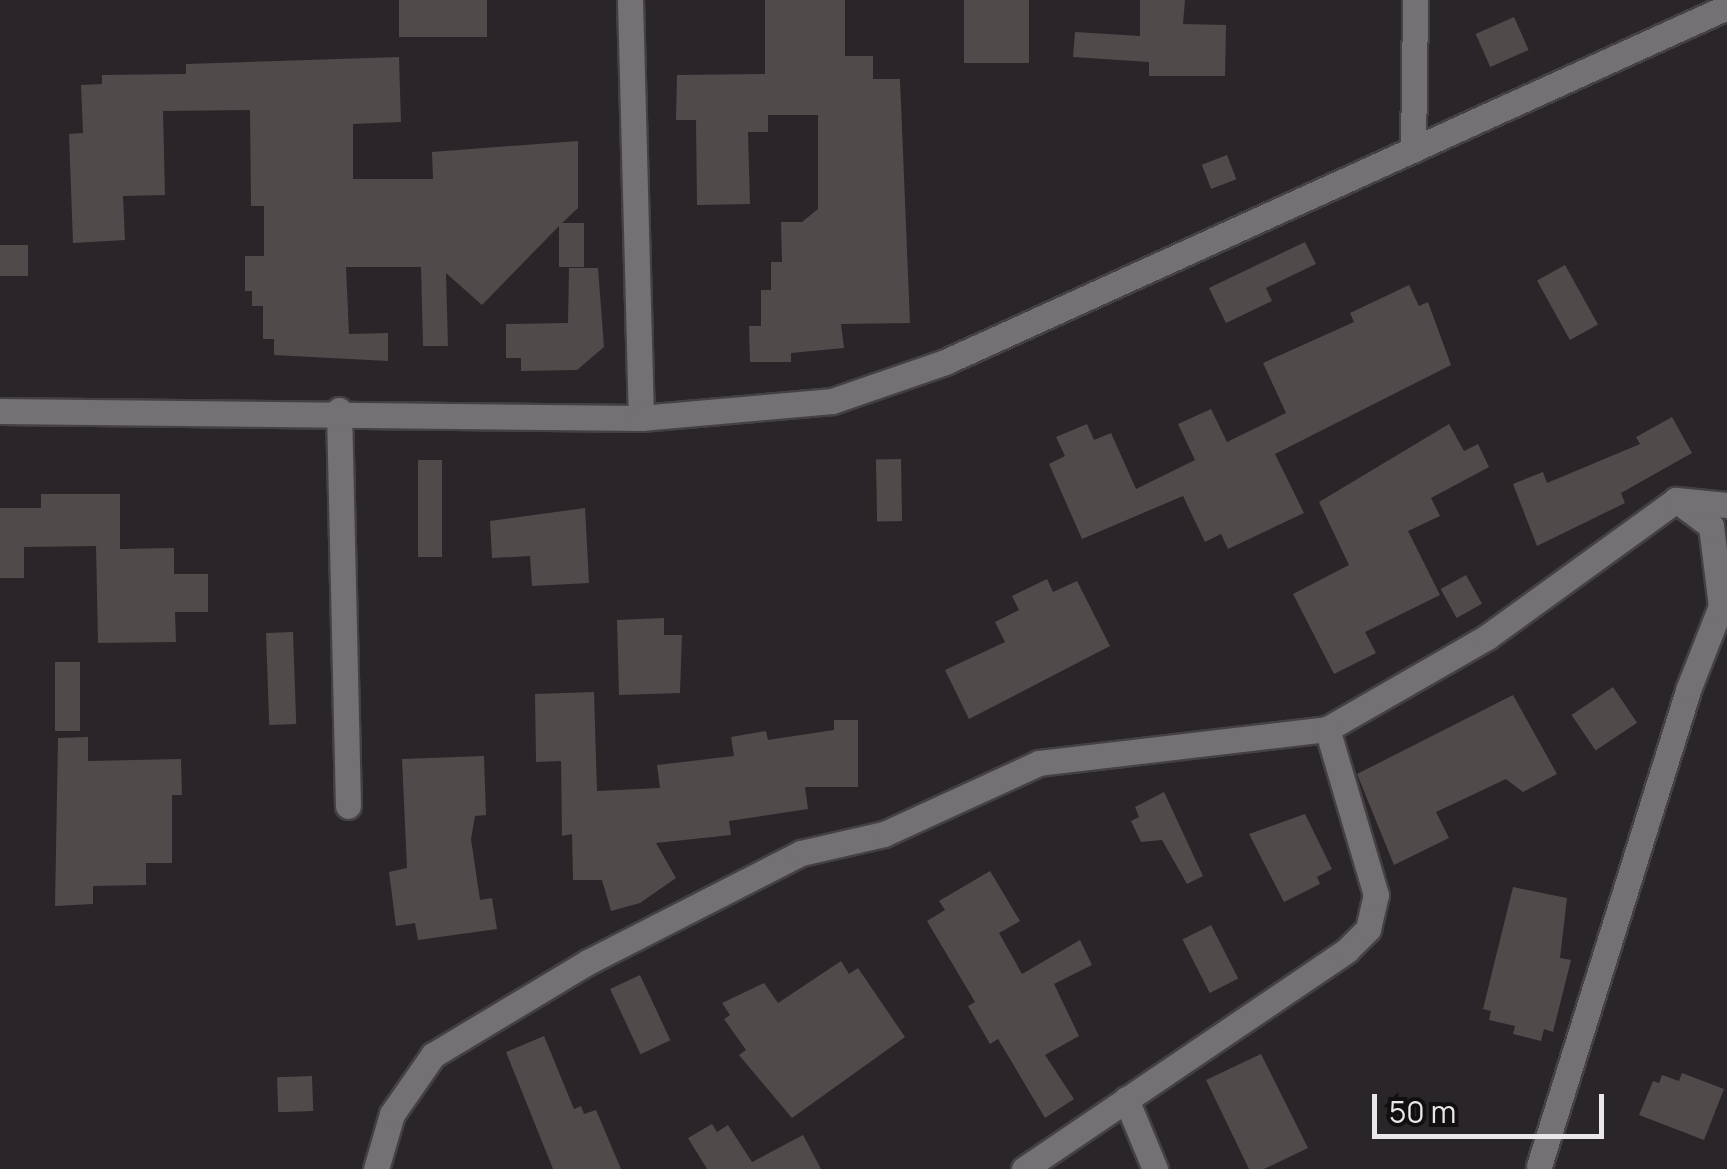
<!DOCTYPE html>
<html>
<head>
<meta charset="utf-8">
<style>
	body { margin:0 }
	#map { position:relative; width:1727px; height:1169px; overflow:hidden; background:#2a2528; font-family:Manrope,sans-serif }
	div>[style] { position:absolute }
	.building>* { inset:0; background:#504a4b; transform-origin:0 0 }
	.roads { filter:drop-shadow(2px 0 #454043) drop-shadow(-2px 0 #454043) drop-shadow(0 2px #454043) drop-shadow(0 -2px #454043) }
	.minor>* { height:25px; margin:-12.5px; padding:0 12.5px; transform-origin:12.5px; border-radius:12.5px; background:#737173 }
	span { translate:-50% -50%; white-space:nowrap; text-align:center; line-height:1.15; -webkit-text-stroke:9px #110f10; paint-order:stroke }
	.scale { position:absolute; left:1372px; top:1094px; width:232px; height:45px; box-sizing:border-box; border:5px solid #eae7e9; border-top:0; padding-left:12px; font-size:30px; line-height:35px; white-space:nowrap; color:#eae7e9; -webkit-text-stroke:8px #110f10; paint-order:stroke }
</style>
</head>
<body>
<div id="map">
	<div class="building">
		<i style="left:399px;top:0;width:88px;height:37px"></i>
		<i style="clip-path:polygon(765px 0,845px 0,845px 56px,873px 56px,873px 79px,900px 79px,910px 323px,841px 324px,844px 348px,791px 353px,791px 362px,750px 362px,749px 326px,761px 326px,761px 290px,771px 290px,771px 262px,782px 262px,781px 222px,802px 222px,818px 209px,818px 115px,768px 115px,768px 132px,748px 132px,750px 204px,697px 205px,696px 120px,676px 120px,677px 75px,765px 74px)"></i>
		<i style="left:964px;top:0;width:65px;height:63px"></i>
		<i style="clip-path:polygon(1140px 0,1185px 0,1183px 24px,1226px 25px,1225px 76px,1149px 76px,1149px 62px,1073px 57px,1075px 32px,1140px 36px)"></i>
		<i style="left:1514px;top:17px;width:36px;height:42px;rotate:66deg"></i>
		<i style="clip-path:polygon(399px 57px,401px 122px,353px 124px,353px 179px,433px 179px,432px 152px,578px 141px,578px 208px,562px 223px,584px 223px,584px 267px,559px 267px,559px 226px,482px 305px,446px 273px,448px 346px,423px 346px,421px 267px,346px 267px,349px 334px,388px 333px,388px 361px,274px 355px,274px 339px,263px 339px,263px 306px,252px 306px,252px 291px,245px 291px,245px 256px,264px 256px,264px 206px,251px 206px,250px 110px,163px 111px,165px 195px,123px 196px,125px 240px,73px 243px,69px 134px,83px 133px,81px 85px,102px 84px,102px 75px,186px 74px,186px 64px)"></i>
		<i style="left:1227px;top:155px;width:26px;height:27px;rotate:69deg"></i>
		<i style="clip-path:polygon(1305px 242px,1316px 264px,1266px 288px,1272px 301px,1226px 323px,1209px 288px)"></i>
		<i style="left:0;top:245px;width:28px;height:31px"></i>
		<i style="left:1565px;top:265px;width:68px;height:32px;rotate:61deg"></i>
		<i style="clip-path:polygon(569px 268px,598px 268px,604px 347px,577px 370px,521px 371px,521px 358px,506px 358px,506px 324px,568px 323px)"></i>
		<i style="clip-path:polygon(1409px 285px,1419px 306px,1428px 302px,1451px 365px,1275px 454px,1304px 513px,1228px 549px,1221px 534px,1205px 542px,1183px 496px,1082px 539px,1049px 464px,1065px 456px,1056px 437px,1087px 424px,1094px 440px,1111px 433px,1136px 489px,1195px 460px,1178px 424px,1211px 409px,1227px 442px,1286px 413px,1263px 363px,1354px 322px,1350px 313px)"></i>
		<i style="clip-path:polygon(1672px 417px,1692px 453px,1621px 493px,1625px 503px,1537px 546px,1513px 484px,1543px 472px,1547px 483px,1640px 444px,1636px 437px)"></i>
		<i style="clip-path:polygon(1449px 424px,1464px 451px,1478px 444px,1489px 467px,1431px 498px,1440px 516px,1408px 531px,1440px 595px,1365px 632px,1376px 653px,1334px 674px,1293px 594px,1349px 565px,1319px 502px)"></i>
		<i style="left:901px;top:459px;width:62px;height:25px;rotate:89deg"></i>
		<i style="left:418px;top:460px;width:24px;height:97px"></i>
		<i style="clip-path:polygon(41px 494px,120px 494px,120px 549px,174px 548px,174px 574px,208px 574px,208px 612px,175px 612px,176px 642px,98px 643px,96px 546px,24px 547px,24px 578px,0 578px,0 508px,41px 508px)"></i>
		<i style="clip-path:polygon(585px 508px,589px 583px,532px 586px,530px 556px,492px 558px,490px 521px)"></i>
		<i style="left:1466px;top:575px;width:33px;height:29px;rotate:61deg"></i>
		<i style="clip-path:polygon(1047px 579px,1053px 592px,1077px 581px,1110px 646px,969px 719px,945px 670px,1005px 642px,995px 622px,1019px 610px,1012px 596px)"></i>
		<i style="clip-path:polygon(664px 618px,664px 635px,682px 635px,680px 693px,619px 695px,617px 620px)"></i>
		<i style="left:293px;top:632px;width:92px;height:27px;rotate:88deg"></i>
		<i style="left:55px;top:662px;width:25px;height:69px"></i>
		<i style="left:1613px;top:687px;width:43px;height:50px;rotate:56deg"></i>
		<i style="clip-path:polygon(594px 692px,597px 791px,660px 788px,657px 765px,734px 756px,731px 737px,766px 731px,768px 740px,834px 730px,834px 720px,858px 720px,858px 787px,805px 787px,808px 809px,729px 821px,731px 835px,656px 843px,676px 878px,640px 903px,611px 911px,602px 880px,573px 880px,572px 834px,562px 836px,561px 761px,536px 762px,535px 694px)"></i>
		<i style="clip-path:polygon(1513px 695px,1557px 774px,1523px 792px,1506px 779px,1436px 812px,1449px 838px,1394px 865px,1357px 774px)"></i>
		<i style="clip-path:polygon(88px 737px,88px 761px,181px 759px,182px 795px,172px 795px,172px 863px,146px 863px,146px 885px,93px 886px,93px 904px,55px 906px,58px 738px)"></i>
		<i style="clip-path:polygon(484px 756px,486px 815px,475px 816px,471px 839px,480px 900px,492px 898px,497px 929px,418px 940px,415px 923px,396px 926px,389px 872px,407px 868px,402px 759px)"></i>
		<i style="clip-path:polygon(1164px 792px,1203px 876px,1187px 884px,1162px 840px,1141px 842px,1131px 821px,1139px 817px,1135px 807px)"></i>
		<i style="clip-path:polygon(1305px 814px,1332px 869px,1317px 877px,1320px 884px,1284px 902px,1249px 834px)"></i>
		<i style="clip-path:polygon(990px 871px,1020px 921px,999px 933px,1022px 974px,1080px 940px,1092px 965px,1054px 984px,1079px 1036px,1045px 1055px,1074px 1099px,1045px 1118px,998px 1039px,990px 1044px,968px 1006px,975px 1002px,927px 921px,945px 910px,939px 901px)"></i>
		<i style="clip-path:polygon(1513px 887px,1567px 898px,1560px 958px,1571px 960px,1553px 1032px,1544px 1029px,1541px 1041px,1513px 1034px,1515px 1026px,1489px 1020px,1491px 1011px,1483px 1009px)"></i>
		<i style="left:1211px;top:925px;width:60px;height:32px;rotate:63deg"></i>
		<i style="clip-path:polygon(841px 961px,849px 974px,858px 968px,905px 1037px,792px 1118px,739px 1055px,746px 1050px,724px 1019px,730px 1015px,722px 1003px,764px 983px,778px 1003px)"></i>
		<i style="left:640px;top:975px;width:72px;height:33px;rotate:65deg"></i>
		<i style="clip-path:polygon(544px 1036px,574px 1109px,581px 1106px,584px 1114px,596px 1110px,621px 1169px,553px 1169px,506px 1052px)"></i>
		<i style="clip-path:polygon(1261px 1054px,1308px 1148px,1264px 1169px,1249px 1169px,1206px 1080px)"></i>
		<i style="clip-path:polygon(1682px 1073px,1724px 1089px,1704px 1140px,1639px 1115px,1653px 1081px,1659px 1083px,1662px 1075px,1679px 1081px)"></i>
		<i style="left:312px;top:1076px;width:35px;height:35px;rotate:88deg"></i>
		<i style="clip-path:polygon(712px 1124px,717px 1132px,728px 1125px,752px 1162px,803px 1135px,821px 1169px,707px 1169px,688px 1138px)"></i>
	</div>
	<div class="roads">
		<div class="minor">
			<i style="left:630px;top:0;width:418px;rotate:88.5deg"></i>
			<i style="left:1413px;top:150px;width:150px;rotate:-89.2deg"></i>
			<i style="left:339px;top:410px;width:396px;rotate:88.7deg"></i>
			<i style="left:0;top:411px;width:641px;rotate:0.63deg"></i>
			<i style="left:641px;top:418px;width:192px;rotate:-5.1deg"></i>
			<i style="left:832px;top:401px;width:120px;rotate:-19deg"></i>
			<i style="left:945px;top:362px;width:859px;rotate:-24.42deg"></i>
			<i style="left:1126px;top:1099px;width:76px;rotate:67.5deg"></i>
			<i style="left:1539px;top:1166px;width:499px;rotate:-72.6deg"></i>
			<i style="left:1688px;top:690px;width:90px;rotate:-68.6deg"></i>
			<i style="left:1721px;top:606px;width:81px;rotate:-97.1deg"></i>
			<i style="left:1711px;top:526px;width:44px;rotate:-143.4deg"></i>
			<i style="left:376px;top:1169px;width:57px;rotate:-73.8deg"></i>
			<i style="left:392px;top:1114px;width:72px;rotate:-55.2deg"></i>
			<i style="left:433px;top:1055px;width:181px;rotate:-31deg"></i>
			<i style="left:588px;top:962px;width:239px;rotate:-27.1deg"></i>
			<i style="left:801px;top:853px;width:85px;rotate:-12.9deg"></i>
			<i style="left:884px;top:834px;width:170px;rotate:-24.6deg"></i>
			<i style="left:1039px;top:763px;width:290px;rotate:-6.7deg"></i>
			<i style="left:1327px;top:729px;width:185px;rotate:-29.9deg"></i>
			<i style="left:1487px;top:637px;width:233px;rotate:-35.9deg"></i>
			<i style="left:1676px;top:500px;width:51px;rotate:5.6deg"></i>
			<i style="left:1024px;top:1169px;width:390px;rotate:-34.1deg"></i>
			<i style="left:1347px;top:950px;width:30px;rotate:-45deg"></i>
			<i style="left:1368px;top:929px;width:35px;rotate:-77deg"></i>
			<i style="left:1376px;top:895px;width:173px;rotate:-106.4deg"></i>
		</div>
	</div>
	<div class="scale">50 m</div>
</div>
</body>
</html>
